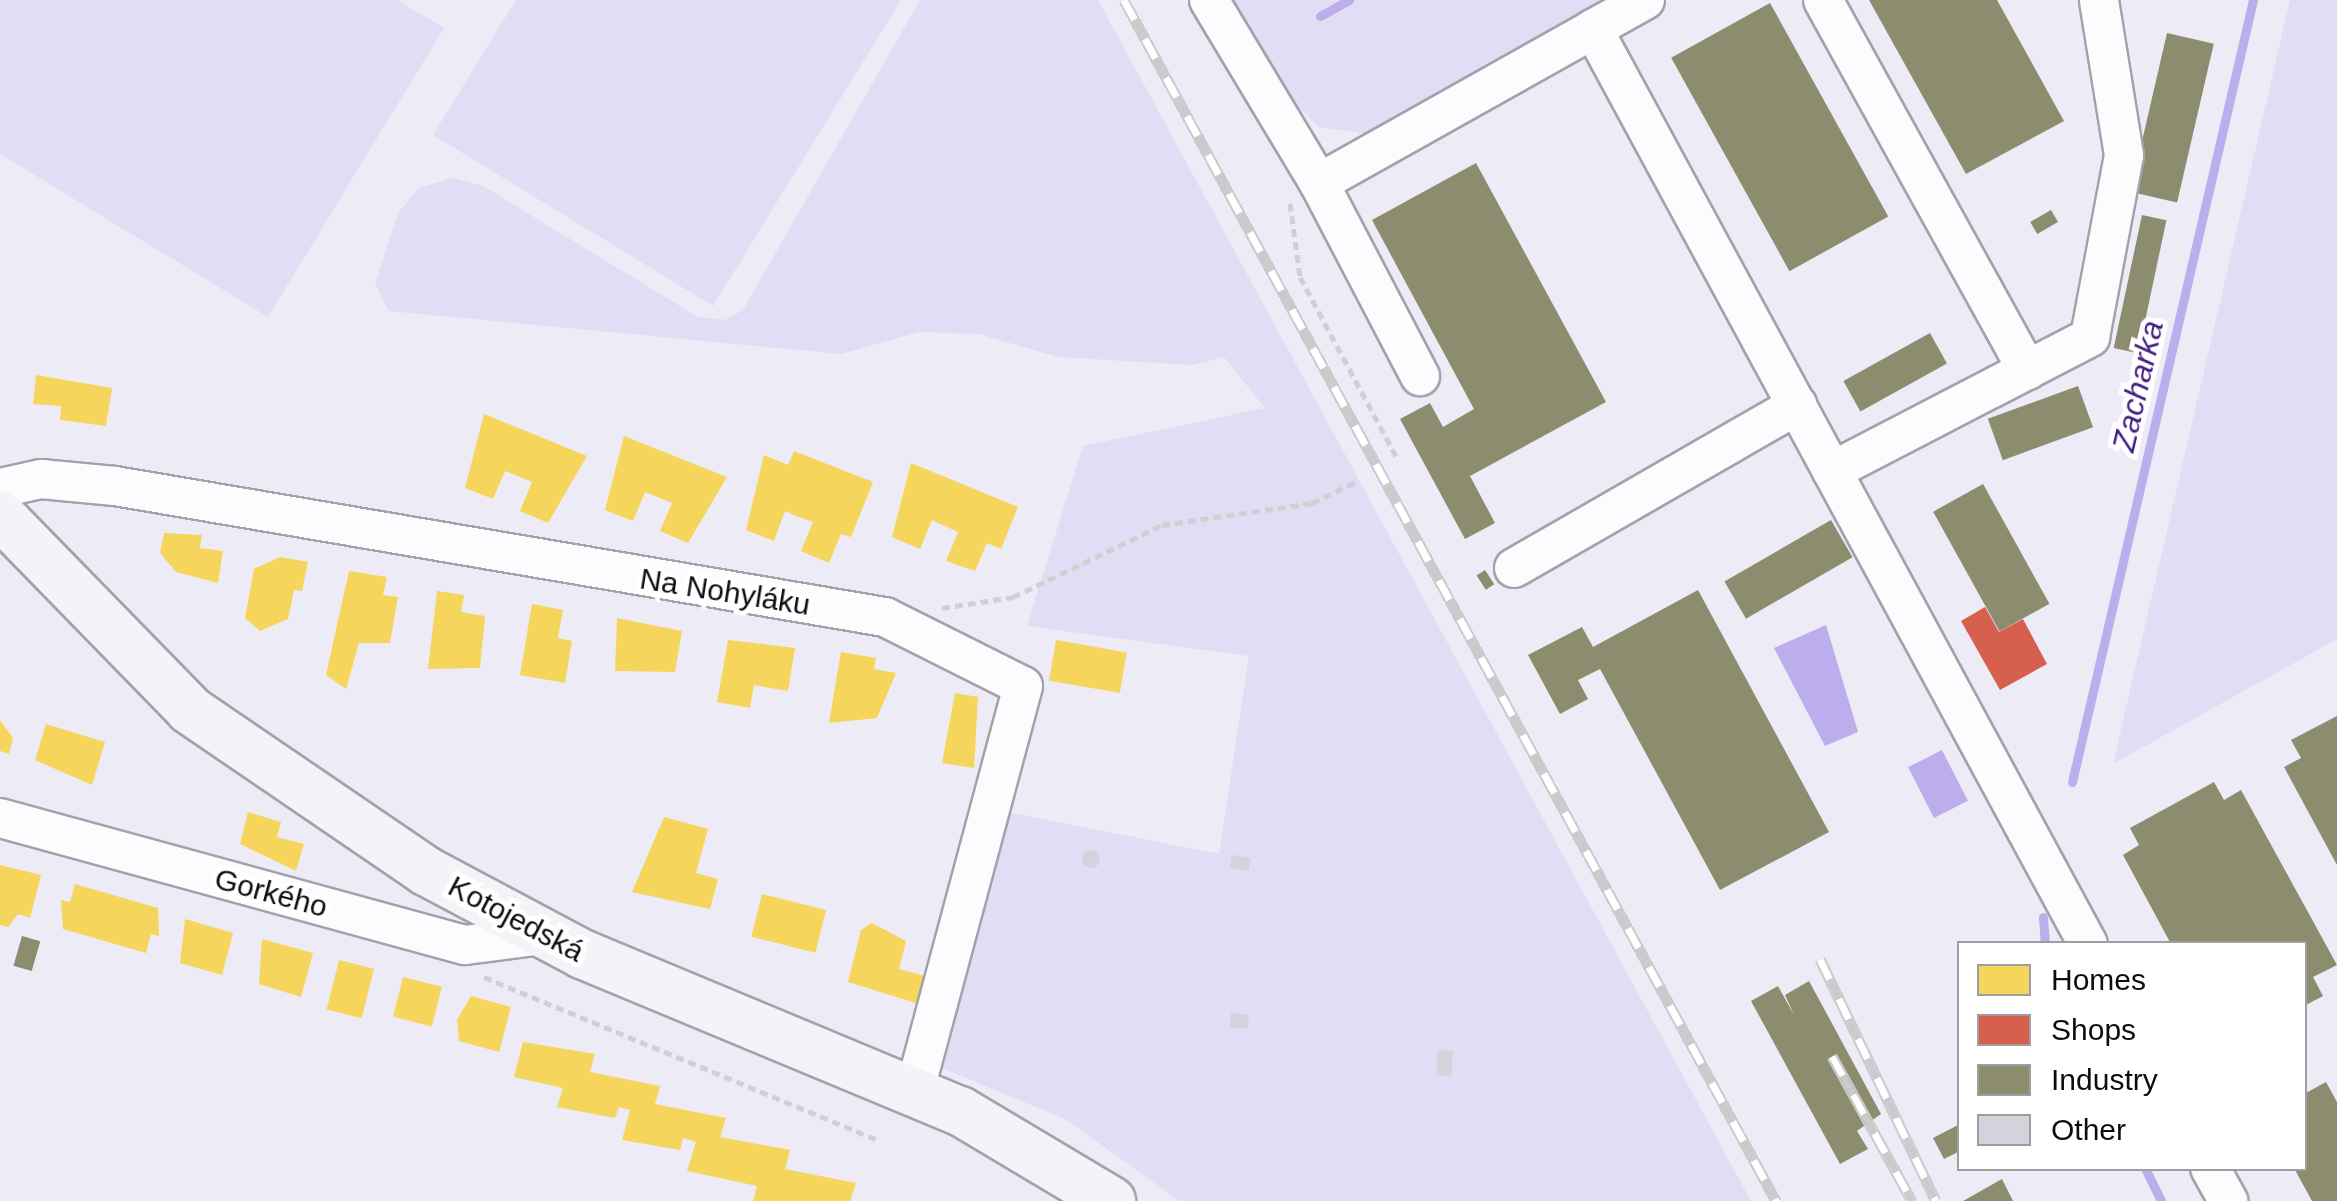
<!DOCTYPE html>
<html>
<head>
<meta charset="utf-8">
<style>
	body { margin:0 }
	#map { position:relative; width:2337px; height:1201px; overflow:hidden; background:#edebf6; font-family:Helvetica,sans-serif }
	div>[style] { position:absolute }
	.green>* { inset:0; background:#e1ddf4 }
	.water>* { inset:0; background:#bcadec; transform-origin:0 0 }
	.homes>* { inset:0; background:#f6d55c; transform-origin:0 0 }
	.shops>* { inset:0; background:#d6604d }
	.industry>* { inset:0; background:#8c8c6e; transform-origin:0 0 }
	.stream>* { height:9px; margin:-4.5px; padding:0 4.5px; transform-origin:4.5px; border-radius:4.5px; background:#bcadec }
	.building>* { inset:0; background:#d4d2da; transform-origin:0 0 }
	.round { border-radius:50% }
	.path>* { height:5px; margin-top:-2.5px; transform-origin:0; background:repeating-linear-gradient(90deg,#d0d0d2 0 8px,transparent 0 13px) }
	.roads { filter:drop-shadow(2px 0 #a3a1aa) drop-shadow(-2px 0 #a3a1aa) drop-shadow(0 2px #a3a1aa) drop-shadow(0 -2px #a3a1aa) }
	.minor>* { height:38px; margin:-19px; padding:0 19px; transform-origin:19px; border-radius:19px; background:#fcfcfe }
	.major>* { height:48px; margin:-24px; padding:0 24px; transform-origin:24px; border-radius:24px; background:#f4f4f8 }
	.rail>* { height:11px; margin-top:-5.5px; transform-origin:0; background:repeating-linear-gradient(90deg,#fff 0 22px,#cbcbcd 0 44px); box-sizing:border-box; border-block:2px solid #cbcbcd }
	span { translate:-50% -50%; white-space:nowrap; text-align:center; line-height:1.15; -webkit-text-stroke:10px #fff; paint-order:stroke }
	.street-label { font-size:30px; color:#0d0c12 }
	.water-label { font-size:32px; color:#431f7f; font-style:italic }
	.legend { position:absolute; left:1957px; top:941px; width:350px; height:230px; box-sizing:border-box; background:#fff; border:2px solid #9e9ea0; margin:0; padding:12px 18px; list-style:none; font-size:30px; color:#0d0c12 }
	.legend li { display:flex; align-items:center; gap:20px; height:50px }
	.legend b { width:50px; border:2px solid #9e9ea0 }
</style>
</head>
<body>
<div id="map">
	<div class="green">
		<i style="clip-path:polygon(0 0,397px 0,444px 28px,268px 317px,0 154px)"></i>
		<i style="clip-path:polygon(516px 0,901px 0,713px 306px,433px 135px)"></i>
		<i style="clip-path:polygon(920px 0,1098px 0,1751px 1201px,1179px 1201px,1067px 1120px,930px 1063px,998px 810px,1219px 854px,1249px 656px,1027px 626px,1083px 446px,1265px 408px,1224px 357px,1192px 365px,1058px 357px,979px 334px,919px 332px,841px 354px,389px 311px,375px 284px,398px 213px,419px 188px,453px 178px,483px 186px,698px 317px,725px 320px,743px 310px)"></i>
		<i style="clip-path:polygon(1233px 0,1612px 0,1369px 134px,1319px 127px,1288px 97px)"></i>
		<i style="clip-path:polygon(2290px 0,2337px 0,2337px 639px,2113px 764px)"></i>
	</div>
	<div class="water">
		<i style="clip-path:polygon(1826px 625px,1858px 732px,1825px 746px,1774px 648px)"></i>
		<i style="left:1942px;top:750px;width:57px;height:38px;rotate:63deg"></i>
	</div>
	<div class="homes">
		<i style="clip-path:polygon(36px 375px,112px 388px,106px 426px,60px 420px,61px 406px,33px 404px)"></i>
		<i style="clip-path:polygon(484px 414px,587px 456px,548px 523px,520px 511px,532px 482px,518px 476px,505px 471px,493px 499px,465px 488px)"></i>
		<i style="clip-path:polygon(624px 436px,727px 477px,688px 543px,660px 531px,672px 503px,645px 492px,633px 521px,605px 510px)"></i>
		<i style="clip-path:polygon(794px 451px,873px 482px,851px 537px,841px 534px,829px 563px,801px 551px,813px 522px,799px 517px,785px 511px,774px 541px,746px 530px,764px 455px,788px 465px)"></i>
		<i style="clip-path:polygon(911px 463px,1018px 507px,1001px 549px,987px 543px,975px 571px,946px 561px,958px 532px,932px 520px,920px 549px,892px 537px)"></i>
		<i style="clip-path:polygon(164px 533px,202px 535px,200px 548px,223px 551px,218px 583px,176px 572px,160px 553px)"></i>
		<i style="clip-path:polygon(280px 557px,308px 562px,302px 591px,294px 590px,288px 619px,260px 631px,245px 618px,254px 569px)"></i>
		<i style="clip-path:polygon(349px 571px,387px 577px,383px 595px,398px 597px,390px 643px,359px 643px,346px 689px,326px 675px)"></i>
		<i style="clip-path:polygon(437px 591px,464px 595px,461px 612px,485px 616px,480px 668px,428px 669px)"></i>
		<i style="clip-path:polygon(532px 604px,563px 610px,558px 638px,572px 641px,565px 683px,520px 675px)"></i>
		<i style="clip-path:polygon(617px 618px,682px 631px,675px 672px,615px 671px)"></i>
		<i style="clip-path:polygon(728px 640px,795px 648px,788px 691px,754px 685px,750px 708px,717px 702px)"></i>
		<i style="left:1056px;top:640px;width:72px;height:41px;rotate:10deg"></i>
		<i style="clip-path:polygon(841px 652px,876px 658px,874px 669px,896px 673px,877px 718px,829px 723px)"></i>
		<i style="clip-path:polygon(955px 693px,978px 697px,974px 768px,942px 763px)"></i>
		<i style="clip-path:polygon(0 720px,13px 738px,9px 754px,0 751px)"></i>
		<i style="clip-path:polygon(46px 724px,105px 742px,92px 785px,35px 760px)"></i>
		<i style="clip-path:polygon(248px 812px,281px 822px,277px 837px,304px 844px,296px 871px,240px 844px)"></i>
		<i style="clip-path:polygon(664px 817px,708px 829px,696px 873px,718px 879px,710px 909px,632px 892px)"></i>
		<i style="clip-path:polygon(0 865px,41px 875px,30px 918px,18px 914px,8px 927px,0 925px)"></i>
		<i style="clip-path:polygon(75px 884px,158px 908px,159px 936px,151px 934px,146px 953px,63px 929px,61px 900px,70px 902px)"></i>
		<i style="left:762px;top:894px;width:66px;height:44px;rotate:14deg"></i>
		<i style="clip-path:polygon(185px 919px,233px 933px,222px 975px,180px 963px)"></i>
		<i style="clip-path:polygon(872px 923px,906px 941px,899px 969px,925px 976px,919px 1004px,848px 982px,861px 930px)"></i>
		<i style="clip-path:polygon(262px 939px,313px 953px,301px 997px,259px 984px)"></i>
		<i style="left:339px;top:960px;width:36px;height:51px;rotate:14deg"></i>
		<i style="left:403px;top:977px;width:40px;height:41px;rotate:14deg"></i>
		<i style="clip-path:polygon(471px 996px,511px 1007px,499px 1052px,459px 1041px,457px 1020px)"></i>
		<i style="clip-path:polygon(523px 1042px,595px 1054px,590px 1072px,660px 1086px,655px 1104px,726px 1118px,720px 1137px,790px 1150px,785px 1169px,856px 1183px,850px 1201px,753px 1201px,757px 1186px,687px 1171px,696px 1142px,683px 1138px,680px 1150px,622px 1140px,630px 1110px,619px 1107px,615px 1118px,557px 1107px,563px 1088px,514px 1077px)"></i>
	</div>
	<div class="shops">
		<i style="clip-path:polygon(1985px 607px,1999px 632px,2023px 619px,2047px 664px,2000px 690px,1961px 621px)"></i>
	</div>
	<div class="industry">
		<i style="clip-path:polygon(1869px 0,1997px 0,2064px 121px,1966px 174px)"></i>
		<i style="left:1770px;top:3px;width:244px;height:113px;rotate:61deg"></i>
		<i style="left:2167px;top:33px;width:48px;height:163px;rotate:13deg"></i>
		<i style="clip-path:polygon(1476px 163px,1606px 402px,1470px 476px,1495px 523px,1465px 539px,1400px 419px,1430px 403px,1443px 427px,1474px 409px,1372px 220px)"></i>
		<i style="left:2051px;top:210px;width:14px;height:24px;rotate:60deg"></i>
		<i style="left:2142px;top:215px;width:25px;height:136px;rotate:12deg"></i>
		<i style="left:1930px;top:333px;width:35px;height:99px;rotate:61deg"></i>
		<i style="left:2078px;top:386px;width:44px;height:96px;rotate:70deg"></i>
		<i style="left:1983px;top:484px;width:137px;height:57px;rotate:61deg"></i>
		<i style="left:1831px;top:520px;width:43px;height:123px;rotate:60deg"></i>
		<i style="left:1485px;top:570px;width:17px;height:10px;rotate:57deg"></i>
		<i style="clip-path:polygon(1698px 590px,1829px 832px,1720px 890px,1600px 669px,1578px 680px,1588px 699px,1560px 714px,1528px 655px,1582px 627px,1593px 647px)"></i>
		<i style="clip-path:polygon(2337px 716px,2337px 865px,2284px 767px,2301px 758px,2291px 740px)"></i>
		<i style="clip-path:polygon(2214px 782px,2224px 800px,2241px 790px,2337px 965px,2313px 977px,2323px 996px,2304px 1006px,2304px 944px,2171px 944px,2123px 855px,2139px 845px,2130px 828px)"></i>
		<i style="left:22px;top:936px;width:19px;height:31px;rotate:16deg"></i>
		<i style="clip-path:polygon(1809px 981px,1881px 1114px,1857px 1131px,1868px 1149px,1840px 1164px,1751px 1001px,1778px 986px,1794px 1015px,1785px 995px)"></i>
		<i style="clip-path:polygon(2326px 1082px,2337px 1102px,2337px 1201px,2312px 1201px,2294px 1168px,2304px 1168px,2304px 1094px)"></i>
		<i style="clip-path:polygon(1960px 1124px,1960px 1151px,1944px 1159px,1933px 1138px)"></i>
		<i style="clip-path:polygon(2002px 1179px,2013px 1201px,1963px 1201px)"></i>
	</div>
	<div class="stream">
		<i style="left:1320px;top:16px;width:33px;rotate:-29deg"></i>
		<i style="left:2072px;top:782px;width:803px;rotate:-76.97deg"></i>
		<i style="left:2043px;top:917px;width:27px;rotate:86deg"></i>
		<i style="left:2145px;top:1168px;width:37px;rotate:64deg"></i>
	</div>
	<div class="building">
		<i class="round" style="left:1082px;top:850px;width:18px;height:18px"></i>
		<i style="left:1232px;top:855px;width:19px;height:13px;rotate:9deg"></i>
		<i style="left:1231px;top:1013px;width:18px;height:14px;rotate:6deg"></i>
		<i style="left:1438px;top:1050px;width:15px;height:25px;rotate:4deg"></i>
	</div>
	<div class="path">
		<i style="left:1290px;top:203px;width:75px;rotate:82.3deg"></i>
		<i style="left:1300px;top:277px;width:208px;rotate:61.8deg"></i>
		<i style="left:942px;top:608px;width:72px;rotate:-8.8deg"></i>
		<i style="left:1013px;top:597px;width:165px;rotate:-25.8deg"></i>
		<i style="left:1162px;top:525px;width:152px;rotate:-8.3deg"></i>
		<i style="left:1312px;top:503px;width:48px;rotate:-26deg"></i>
		<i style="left:484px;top:977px;width:426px;rotate:22.5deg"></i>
	</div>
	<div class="roads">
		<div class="minor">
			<i style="left:1209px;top:0;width:214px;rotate:59deg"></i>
			<i style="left:1319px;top:183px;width:314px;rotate:-29.3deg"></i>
			<i style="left:1645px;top:0;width:60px;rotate:150.9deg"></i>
			<i style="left:1593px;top:29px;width:1040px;rotate:61.59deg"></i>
			<i style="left:1823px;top:0;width:423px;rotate:61.1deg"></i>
			<i style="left:1319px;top:183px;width:218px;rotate:62.4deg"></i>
			<i style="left:1832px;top:471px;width:291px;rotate:-27.4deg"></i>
			<i style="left:2090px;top:337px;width:185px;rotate:-79.4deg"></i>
			<i style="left:2124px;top:155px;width:157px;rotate:-99.2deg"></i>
			<i style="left:0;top:488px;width:42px;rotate:-12.4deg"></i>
			<i style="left:41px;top:479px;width:74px;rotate:5.4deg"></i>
			<i style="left:115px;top:486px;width:781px;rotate:9.66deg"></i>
			<i style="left:885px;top:617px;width:154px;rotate:26.6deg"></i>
			<i style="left:1023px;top:686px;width:420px;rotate:105deg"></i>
			<i style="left:1514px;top:568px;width:327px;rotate:-29.9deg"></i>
			<i style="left:0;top:818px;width:482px;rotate:15.3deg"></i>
			<i style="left:465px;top:945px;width:78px;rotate:-7.4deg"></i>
			<i style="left:2210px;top:1168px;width:38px;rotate:61deg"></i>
		</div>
		<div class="major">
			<i style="left:0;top:515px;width:272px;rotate:45.7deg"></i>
			<i style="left:190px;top:710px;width:286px;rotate:34.3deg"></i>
			<i style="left:426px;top:871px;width:177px;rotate:28deg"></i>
			<i style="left:582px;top:954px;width:409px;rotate:22.6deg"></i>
			<i style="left:960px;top:1111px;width:176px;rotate:30.8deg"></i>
		</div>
	</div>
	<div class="rail">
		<i style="left:1124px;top:0;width:1367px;rotate:61.5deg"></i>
		<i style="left:1820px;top:959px;width:268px;rotate:64.4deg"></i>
		<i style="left:1832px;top:1056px;width:166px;rotate:61.1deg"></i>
	</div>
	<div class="street-label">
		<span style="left:725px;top:592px;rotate:9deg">Na Nohyláku</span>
		<span style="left:271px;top:893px;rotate:15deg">Gorkého</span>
		<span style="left:516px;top:919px;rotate:28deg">Kotojedská</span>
	</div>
	<div class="water-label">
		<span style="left:2138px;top:386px;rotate:-77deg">Zacharka</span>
	</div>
	<ul class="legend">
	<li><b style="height:28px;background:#f6d55c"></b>Homes</li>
	<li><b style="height:28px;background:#d6604d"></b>Shops</li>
	<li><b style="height:28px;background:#8c8c6e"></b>Industry</li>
	<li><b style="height:28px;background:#d4d2da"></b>Other</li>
	</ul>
</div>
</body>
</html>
